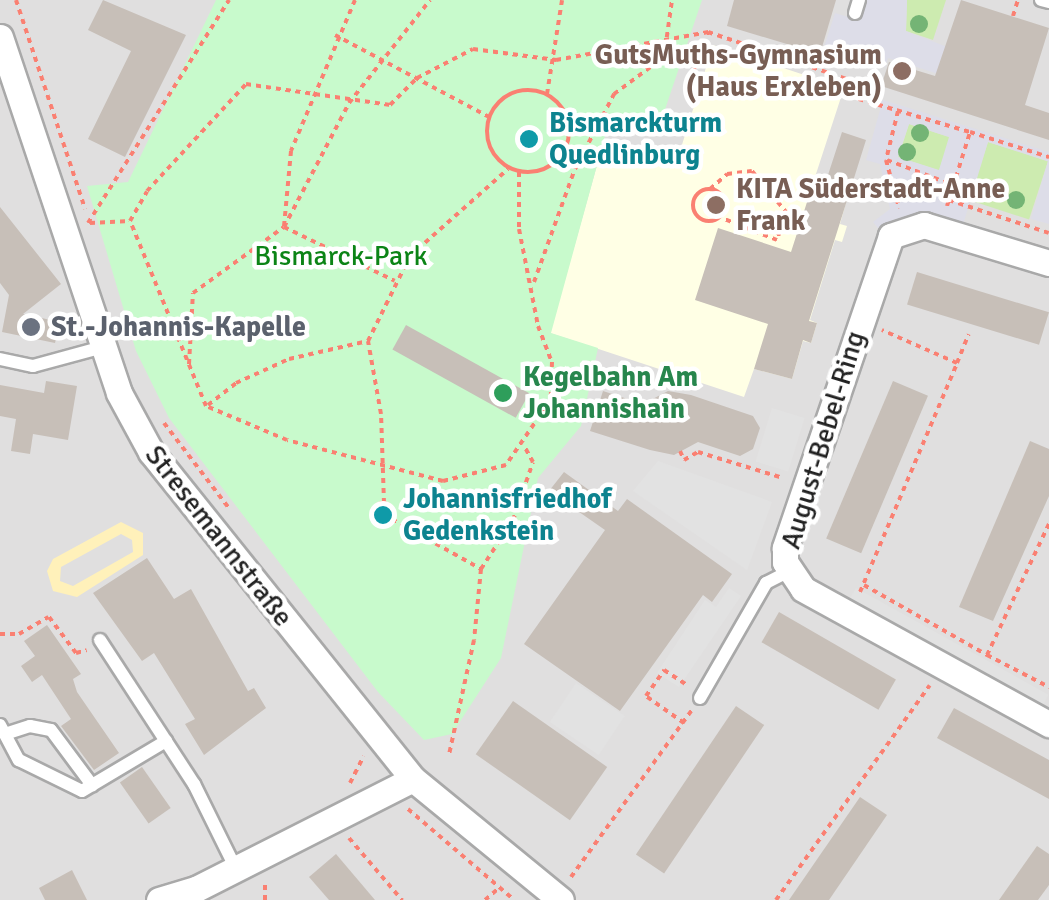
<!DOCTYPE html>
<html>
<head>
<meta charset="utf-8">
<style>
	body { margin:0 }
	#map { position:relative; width:1049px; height:900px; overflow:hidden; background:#f2efe9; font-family:Signika,sans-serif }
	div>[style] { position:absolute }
	.residential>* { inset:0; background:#e0dfdf; transform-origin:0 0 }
	.education>* { inset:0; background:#ffffe5 }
	.grass>* { inset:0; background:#cdebb0; transform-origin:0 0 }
	.sand>* { inset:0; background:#fff1ba }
	.park>* { inset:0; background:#c8facc }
	.parking>* { inset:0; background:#e2e2e2; transform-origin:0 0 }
	.plaza>* { inset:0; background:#dddde8 }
	.building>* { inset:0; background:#c7bfb8; transform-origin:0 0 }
	.path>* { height:4px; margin-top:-2px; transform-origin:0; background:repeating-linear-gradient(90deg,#fa8072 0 5px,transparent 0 10px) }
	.path>.ring { margin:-2px; padding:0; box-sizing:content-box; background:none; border:4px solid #fa8072; border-radius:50% }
	.roads { filter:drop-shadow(2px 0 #a9a9a9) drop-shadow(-2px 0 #a9a9a9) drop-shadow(0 2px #a9a9a9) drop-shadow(0 -2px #a9a9a9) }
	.lane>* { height:12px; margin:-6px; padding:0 6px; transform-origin:6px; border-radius:6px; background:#fff }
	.street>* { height:25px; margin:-12.5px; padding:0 12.5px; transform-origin:12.5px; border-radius:12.5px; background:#fff }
	.trees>* { width:18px; height:18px; margin:-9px; border-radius:50%; background:#74b475 }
	.dots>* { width:28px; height:28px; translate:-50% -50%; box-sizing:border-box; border:5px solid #fff; border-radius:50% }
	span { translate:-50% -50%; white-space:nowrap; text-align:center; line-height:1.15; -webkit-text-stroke:9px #fff; paint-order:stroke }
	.education-label { font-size:28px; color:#785e54; font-weight:700 }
	.right { translate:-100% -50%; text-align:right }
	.left { translate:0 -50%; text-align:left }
	.culture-label { font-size:28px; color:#0d838f; font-weight:700 }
	.park-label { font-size:28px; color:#0c8416 }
	.worship-label { font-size:28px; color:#5b616d; font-weight:700 }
	.leisure-label { font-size:28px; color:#27864d; font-weight:700 }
	.street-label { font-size:28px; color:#222 }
</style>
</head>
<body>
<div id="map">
	<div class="residential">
		<i style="left:0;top:0;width:1049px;height:900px"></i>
	</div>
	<div class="education">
		<i style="clip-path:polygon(713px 45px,844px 88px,816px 174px,851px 185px,840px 224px,847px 226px,842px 242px,835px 240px,810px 320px,817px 323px,811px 343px,803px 341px,792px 379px,754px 369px,744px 397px,550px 333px,603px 144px,676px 164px)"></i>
	</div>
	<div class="grass">
		<i style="clip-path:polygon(907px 0,946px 0,933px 40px,906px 31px)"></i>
		<i style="left:909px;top:124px;width:43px;height:35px;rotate:18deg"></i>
		<i style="left:988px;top:142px;width:63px;height:61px;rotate:18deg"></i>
	</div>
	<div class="sand">
		<i style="clip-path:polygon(evenodd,121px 522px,143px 533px,143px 555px,77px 597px,53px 591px,47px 571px,53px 559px,121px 522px,121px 534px,132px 540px,133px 552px,73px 586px,60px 581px,61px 567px,121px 534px)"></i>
	</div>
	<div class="park">
		<i style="clip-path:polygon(216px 0,702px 0,656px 136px,607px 129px,551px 333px,598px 348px,581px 426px,538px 478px,501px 658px,452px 734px,424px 740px,378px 692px,169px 418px,136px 351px,87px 186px,128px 182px)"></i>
	</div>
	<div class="parking">
		<i style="left:772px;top:408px;width:34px;height:56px;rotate:17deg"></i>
		<i style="clip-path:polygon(658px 461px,772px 502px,747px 570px,633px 491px)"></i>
		<i style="clip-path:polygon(729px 588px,741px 596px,679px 687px,657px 673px,705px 600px,716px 607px)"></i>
		<i style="left:856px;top:588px;width:220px;height:19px;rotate:29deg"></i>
		<i style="left:576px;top:683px;width:59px;height:47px;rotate:34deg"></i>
	</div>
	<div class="plaza">
		<i style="clip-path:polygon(864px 0,907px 0,906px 31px,978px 59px,970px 84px,888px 58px,885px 67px,824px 47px,835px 13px,858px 20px)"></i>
		<i style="clip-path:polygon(evenodd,877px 98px,1049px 152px,1049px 224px,1031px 219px,1048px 161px,988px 142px,962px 228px,905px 217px,881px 232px,873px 222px,890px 209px,880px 164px,866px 160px,880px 110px,877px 98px,909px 124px,949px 137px,939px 170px,898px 157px,909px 124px)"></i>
	</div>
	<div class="building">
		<i style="clip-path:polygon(103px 0,186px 35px,125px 157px,88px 139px,131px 51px,88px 30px)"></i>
		<i style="clip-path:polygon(734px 0,836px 0,820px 54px,727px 26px)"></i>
		<i style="clip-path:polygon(961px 0,1049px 28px,1025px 105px,1049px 113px,1049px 140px,881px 86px,889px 62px,935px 76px)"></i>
		<i style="clip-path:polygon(842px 132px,866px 140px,809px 321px,817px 323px,811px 343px,803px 340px,792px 379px,754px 369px,768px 324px,695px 300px,718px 228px,791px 252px,816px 174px,827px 178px)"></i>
		<i style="clip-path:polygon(0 207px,61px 284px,23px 314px,60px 322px,55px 343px,2px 332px,9px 295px,0 283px)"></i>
		<i style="left:917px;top:272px;width:138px;height:34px;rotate:17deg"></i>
		<i style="left:406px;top:325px;width:141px;height:28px;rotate:29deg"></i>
		<i style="clip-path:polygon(46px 381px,77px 386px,68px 440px,33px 434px,30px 454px,11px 451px,16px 419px,0 416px,0 385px,44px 393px)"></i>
		<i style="left:893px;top:381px;width:38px;height:171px;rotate:23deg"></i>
		<i style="clip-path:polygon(603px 391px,643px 404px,668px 391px,691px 395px,753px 416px,760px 428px,753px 449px,740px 456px,698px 442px,674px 455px,650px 450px,590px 431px)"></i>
		<i style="clip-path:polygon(1030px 441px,1049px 449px,1049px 496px,993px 621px,959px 607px)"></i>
		<i style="clip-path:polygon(564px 472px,618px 511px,627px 499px,732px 574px,712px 602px,703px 595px,620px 711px,524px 644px,605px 530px,549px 491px)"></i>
		<i style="clip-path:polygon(147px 558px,174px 599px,191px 589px,248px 691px,254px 688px,266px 708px,204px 755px,185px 724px,195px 719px,154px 653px,142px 661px,93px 593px)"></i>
		<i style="left:779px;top:612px;width:135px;height:35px;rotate:30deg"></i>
		<i style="clip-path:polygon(47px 625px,81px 674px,73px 679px,77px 692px,119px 753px,94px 770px,61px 726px,71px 719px,42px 675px,32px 682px,21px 666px,35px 656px,24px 641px)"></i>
		<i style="left:513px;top:701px;width:115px;height:65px;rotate:35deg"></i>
		<i style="left:736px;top:706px;width:34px;height:179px;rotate:34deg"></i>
		<i style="clip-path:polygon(954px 708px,1049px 760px,1049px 799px,937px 738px)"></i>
		<i style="left:142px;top:767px;width:50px;height:27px;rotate:55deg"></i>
		<i style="clip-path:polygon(860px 797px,887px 815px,829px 900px,789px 900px)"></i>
		<i style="clip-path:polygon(1037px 846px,1049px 854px,1049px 885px,1038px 900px,999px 900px)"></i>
		<i style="clip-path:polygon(336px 854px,375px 900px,329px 900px,309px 877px)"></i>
		<i style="clip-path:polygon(72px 870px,87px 900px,45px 900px,39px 888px)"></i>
	</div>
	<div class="path">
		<i style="left:16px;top:0;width:220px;rotate:71.7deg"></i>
		<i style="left:355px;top:0;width:164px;rotate:113deg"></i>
		<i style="left:291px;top:151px;width:76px;rotate:95.3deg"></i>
		<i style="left:284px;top:227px;width:123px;rotate:25.9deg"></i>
		<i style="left:1013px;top:16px;width:17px;rotate:-73deg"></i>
		<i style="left:335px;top:35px;width:174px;rotate:28deg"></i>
		<i style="left:693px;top:72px;width:43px;rotate:-69.4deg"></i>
		<i class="ring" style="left:487px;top:90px;width:78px;height:78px"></i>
		<i style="left:547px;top:94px;width:95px;rotate:-80.9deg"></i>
		<i style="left:898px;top:111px;width:50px;rotate:103.8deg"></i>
		<i style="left:886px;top:160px;width:50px;rotate:74.8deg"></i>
		<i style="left:887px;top:160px;width:71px;rotate:20.7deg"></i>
		<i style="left:519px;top:172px;width:57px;rotate:90deg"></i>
		<i style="left:519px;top:229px;width:99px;rotate:78.9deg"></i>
		<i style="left:538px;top:326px;width:39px;rotate:69deg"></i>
		<i style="left:552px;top:362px;width:37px;rotate:92deg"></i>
		<i style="left:551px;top:399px;width:80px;rotate:124.3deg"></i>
		<i style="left:506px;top:465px;width:65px;rotate:165.7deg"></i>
		<i style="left:443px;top:481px;width:161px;rotate:-165.3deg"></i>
		<i style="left:287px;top:440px;width:88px;rotate:-157.2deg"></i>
		<i style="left:206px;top:406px;width:200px;rotate:-112.3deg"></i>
		<i style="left:130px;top:221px;width:34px;rotate:-60deg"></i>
		<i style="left:147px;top:191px;width:146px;rotate:-47.2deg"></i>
		<i style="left:246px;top:84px;width:146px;rotate:8.3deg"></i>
		<i style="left:390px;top:105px;width:38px;rotate:-45deg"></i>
		<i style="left:417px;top:78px;width:63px;rotate:-27.4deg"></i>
		<i style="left:473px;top:49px;width:84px;rotate:7.5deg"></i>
		<i style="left:556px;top:60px;width:155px;rotate:-10.4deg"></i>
		<i style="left:708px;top:32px;width:153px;rotate:18.7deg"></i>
		<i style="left:853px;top:81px;width:16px;rotate:105deg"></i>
		<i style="left:849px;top:96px;width:126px;rotate:16.6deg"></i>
		<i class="ring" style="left:693px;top:189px;width:28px;height:28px"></i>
		<i style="left:710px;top:189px;width:23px;rotate:-41deg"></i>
		<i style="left:727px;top:174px;width:25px;rotate:-7deg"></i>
		<i style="left:752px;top:171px;width:53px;rotate:50.3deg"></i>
		<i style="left:786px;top:212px;width:29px;rotate:108deg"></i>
		<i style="left:777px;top:240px;width:59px;rotate:-158.2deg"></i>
		<i style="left:949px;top:200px;width:105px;rotate:18.3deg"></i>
		<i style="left:947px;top:206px;width:77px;rotate:-72.7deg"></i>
		<i style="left:970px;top:132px;width:83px;rotate:17.6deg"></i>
		<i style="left:88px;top:223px;width:264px;rotate:-57.7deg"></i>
		<i style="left:90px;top:223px;width:40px;rotate:-2.9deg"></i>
		<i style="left:534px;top:282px;width:120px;rotate:-70.1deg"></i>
		<i style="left:575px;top:169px;width:85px;rotate:-62.5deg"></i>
		<i style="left:614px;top:94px;width:62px;rotate:-36.5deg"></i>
		<i style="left:664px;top:57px;width:58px;rotate:-82deg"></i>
		<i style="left:957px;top:363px;width:31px;rotate:-68deg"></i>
		<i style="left:189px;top:364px;width:71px;rotate:-86.8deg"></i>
		<i style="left:193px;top:293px;width:112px;rotate:-36deg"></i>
		<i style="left:284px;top:227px;width:140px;rotate:-62.3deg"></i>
		<i style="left:349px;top:103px;width:131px;rotate:-51.8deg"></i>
		<i style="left:208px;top:405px;width:36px;rotate:-38deg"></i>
		<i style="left:236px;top:383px;width:58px;rotate:-24.4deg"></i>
		<i style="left:289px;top:359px;width:81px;rotate:-12.8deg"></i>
		<i style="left:164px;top:423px;width:106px;rotate:52.7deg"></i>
		<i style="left:680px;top:451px;width:10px;rotate:66deg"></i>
		<i style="left:684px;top:460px;width:16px;rotate:-30deg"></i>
		<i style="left:698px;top:452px;width:89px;rotate:17deg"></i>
		<i class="ring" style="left:373px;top:503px;width:16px;height:16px"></i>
		<i style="left:384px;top:503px;width:89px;rotate:-91.9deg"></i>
		<i style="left:381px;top:414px;width:74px;rotate:-100.1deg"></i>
		<i style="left:368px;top:341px;width:95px;rotate:-63.7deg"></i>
		<i style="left:410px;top:256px;width:131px;rotate:-41.6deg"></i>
		<i style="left:392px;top:519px;width:102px;rotate:29.3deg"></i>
		<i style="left:481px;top:569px;width:71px;rotate:95.6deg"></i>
		<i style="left:474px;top:640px;width:118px;rotate:102.3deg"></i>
		<i style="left:481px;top:569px;width:59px;rotate:-56.9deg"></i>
		<i style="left:513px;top:520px;width:61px;rotate:-71deg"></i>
		<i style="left:533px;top:462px;width:18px;rotate:-119deg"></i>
		<i style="left:864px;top:585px;width:142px;rotate:29.6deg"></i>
		<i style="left:987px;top:655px;width:145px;rotate:-64.7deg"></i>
		<i style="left:860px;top:592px;width:249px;rotate:-67deg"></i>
		<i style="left:957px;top:363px;width:82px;rotate:-156.3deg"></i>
		<i style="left:0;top:634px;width:19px"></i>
		<i style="left:19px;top:634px;width:34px;rotate:-30deg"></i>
		<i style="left:49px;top:617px;width:45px;rotate:53.1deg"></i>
		<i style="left:76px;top:653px;width:11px;rotate:-15deg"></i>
		<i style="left:987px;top:655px;width:70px;rotate:27.3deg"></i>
		<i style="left:684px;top:723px;width:47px;rotate:-144.6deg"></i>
		<i style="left:646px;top:696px;width:32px;rotate:-55deg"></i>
		<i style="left:664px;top:670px;width:27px;rotate:33deg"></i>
		<i style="left:350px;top:783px;width:30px;rotate:-63deg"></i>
		<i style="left:408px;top:809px;width:140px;rotate:40.6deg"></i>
		<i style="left:349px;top:838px;width:82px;rotate:49.5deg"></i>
		<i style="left:571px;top:877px;width:206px;rotate:-54.1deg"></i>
		<i style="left:265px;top:900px;width:20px;rotate:-90deg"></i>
		<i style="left:485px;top:900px;width:18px;rotate:-41deg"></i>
		<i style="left:776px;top:900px;width:264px;rotate:-54.4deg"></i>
	</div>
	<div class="roads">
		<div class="lane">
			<i style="left:1041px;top:0;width:8px;rotate:14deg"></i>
			<i style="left:855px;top:13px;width:14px;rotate:-73deg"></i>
			<i style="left:0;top:359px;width:34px;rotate:12deg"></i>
			<i style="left:33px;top:366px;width:73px;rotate:-15.2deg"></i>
			<i style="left:100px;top:640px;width:172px;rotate:56.9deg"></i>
			<i style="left:194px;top:784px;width:93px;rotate:63.7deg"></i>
			<i style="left:700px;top:698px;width:133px;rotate:-60.1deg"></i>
			<i style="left:766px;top:583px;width:27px;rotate:-27deg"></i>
			<i style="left:0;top:725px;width:40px;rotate:62deg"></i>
			<i style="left:19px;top:760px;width:70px;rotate:26.2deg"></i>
			<i style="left:82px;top:791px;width:98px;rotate:-30.8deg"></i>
			<i style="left:5px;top:734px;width:26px;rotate:-18deg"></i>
			<i style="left:30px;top:726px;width:21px;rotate:11deg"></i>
			<i style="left:51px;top:730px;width:69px;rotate:53.3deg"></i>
		</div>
		<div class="street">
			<i style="left:0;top:37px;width:375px;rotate:71.5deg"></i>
			<i style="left:119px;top:393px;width:67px;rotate:61.5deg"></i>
			<i style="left:151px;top:452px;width:419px;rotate:51.3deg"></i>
			<i style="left:413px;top:779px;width:191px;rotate:39.3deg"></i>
			<i style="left:1049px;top:263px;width:131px;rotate:-163.1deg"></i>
			<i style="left:924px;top:225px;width:35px;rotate:162deg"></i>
			<i style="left:891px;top:236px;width:330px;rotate:108.8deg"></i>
			<i style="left:785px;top:548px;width:14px;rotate:90deg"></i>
			<i style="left:785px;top:562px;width:32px;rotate:56deg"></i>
			<i style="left:803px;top:589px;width:281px;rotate:28.8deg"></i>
			<i style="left:159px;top:900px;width:39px;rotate:-17deg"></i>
			<i style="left:196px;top:889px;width:243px;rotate:-26.9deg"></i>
		</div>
	</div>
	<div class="trees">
		<i style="left:919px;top:24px"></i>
		<i style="left:920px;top:133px"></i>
		<i style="left:907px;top:152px"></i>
		<i style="left:981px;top:189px"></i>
		<i style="left:1016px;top:200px"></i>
	</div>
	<div class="dots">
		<i style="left:902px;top:71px;background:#8d6e63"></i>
		<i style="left:529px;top:139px;background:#0f9aa8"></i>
		<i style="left:716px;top:205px;background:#8d6e63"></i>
		<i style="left:31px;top:327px;background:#6b7280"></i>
		<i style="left:503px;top:393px;background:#2e9e5b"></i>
		<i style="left:383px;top:515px;background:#0f9aa8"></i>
	</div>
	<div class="education-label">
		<span class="right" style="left:882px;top:71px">GutsMuths-Gymnasium<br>(Haus Erxleben)</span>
		<span class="left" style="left:736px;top:205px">KITA Süderstadt-Anne<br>Frank</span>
	</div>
	<div class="culture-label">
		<span class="left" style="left:549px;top:139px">Bismarckturm<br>Quedlinburg</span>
		<span class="left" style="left:403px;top:515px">Johannisfriedhof<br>Gedenkstein</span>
	</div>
	<div class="park-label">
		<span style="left:341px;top:256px">Bismarck-Park</span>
	</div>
	<div class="worship-label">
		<span class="left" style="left:51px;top:327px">St.-Johannis-Kapelle</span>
	</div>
	<div class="leisure-label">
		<span class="left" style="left:523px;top:393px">Kegelbahn Am<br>Johannishain</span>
	</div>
	<div class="street-label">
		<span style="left:823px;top:440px;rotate:-73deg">August-Bebel-Ring</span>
		<span style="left:219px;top:536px;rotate:52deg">Stresemannstraße</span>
	</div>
</div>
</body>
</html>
